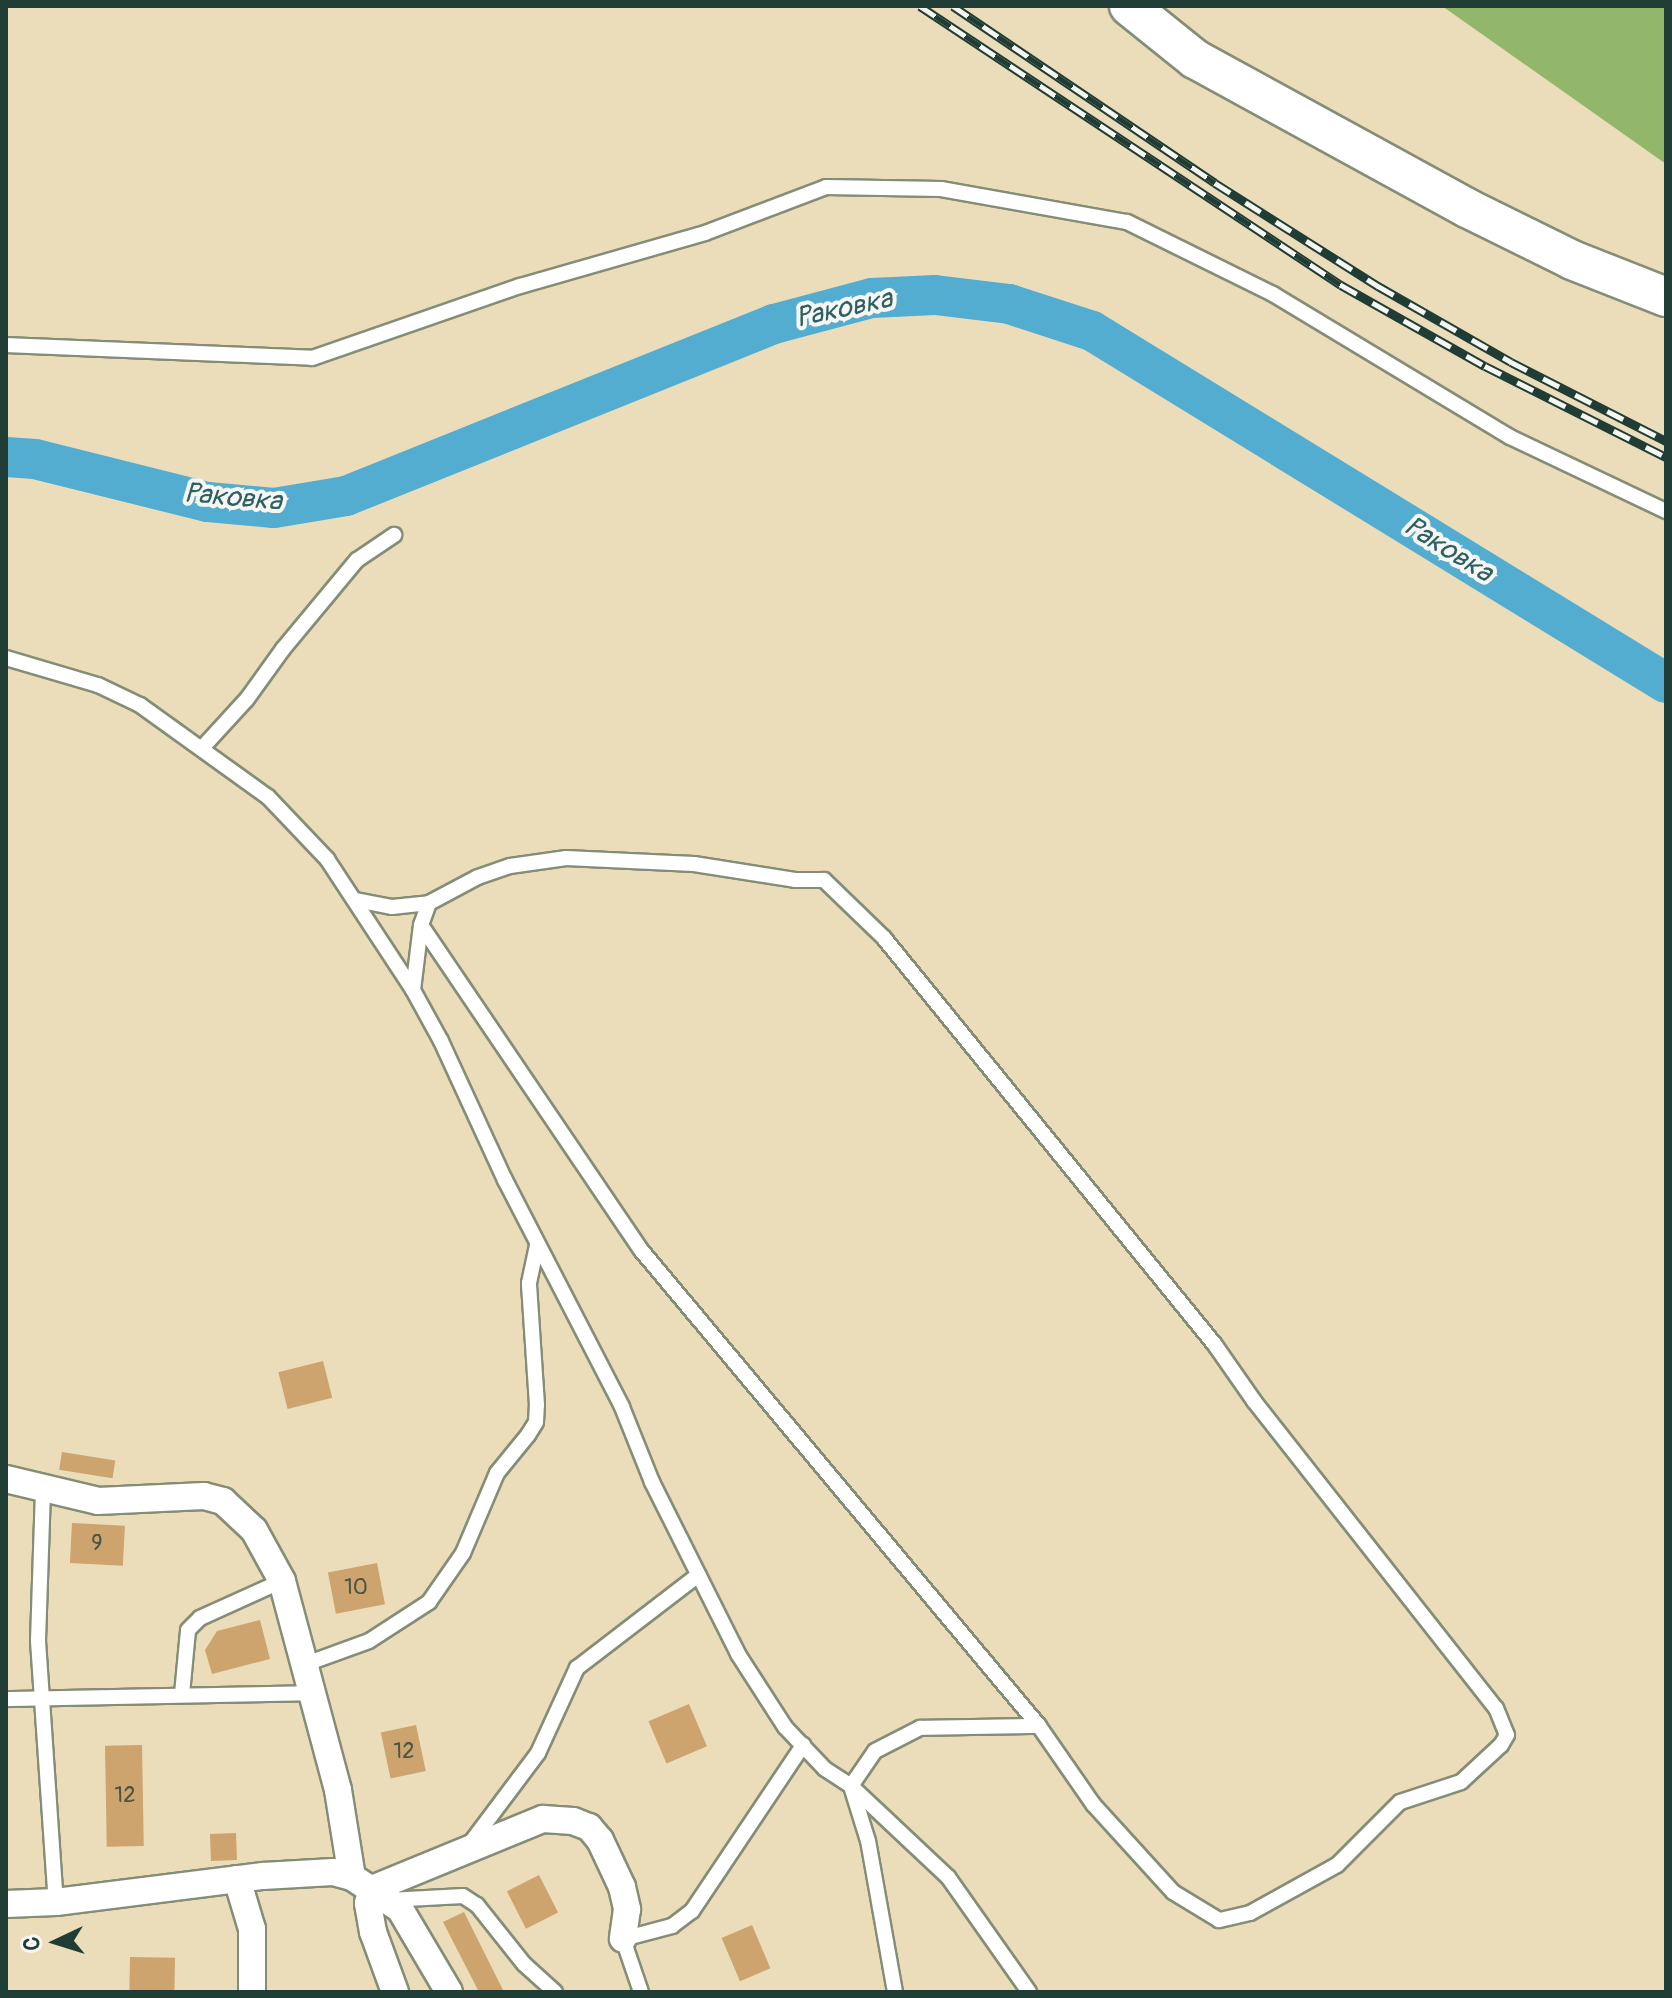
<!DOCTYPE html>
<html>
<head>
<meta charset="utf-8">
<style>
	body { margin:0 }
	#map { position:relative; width:1672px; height:1998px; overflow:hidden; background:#ebddba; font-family:Pangolin,sans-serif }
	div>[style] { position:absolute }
	.forest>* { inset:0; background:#92b66a }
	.river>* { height:40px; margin:-20px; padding:0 20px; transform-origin:20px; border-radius:20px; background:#52add0 }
	.building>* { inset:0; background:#cda36e; transform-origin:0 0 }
	.roads { filter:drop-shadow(2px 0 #858d77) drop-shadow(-2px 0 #858d77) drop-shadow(0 2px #858d77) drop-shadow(0 -2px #858d77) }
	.lane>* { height:14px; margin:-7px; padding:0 7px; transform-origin:7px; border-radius:7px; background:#fff }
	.street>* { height:26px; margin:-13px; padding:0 13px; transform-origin:13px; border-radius:13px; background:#fff }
	.secondary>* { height:38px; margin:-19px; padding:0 19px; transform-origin:19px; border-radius:19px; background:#fff }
	.rail>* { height:9px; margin-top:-4.5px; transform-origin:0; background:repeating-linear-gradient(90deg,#f6f6f2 0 18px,#1f3d34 0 36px); box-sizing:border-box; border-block:2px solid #1f3d34 }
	span { translate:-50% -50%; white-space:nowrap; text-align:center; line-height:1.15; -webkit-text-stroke:8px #f6f6f2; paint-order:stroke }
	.number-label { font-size:22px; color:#4a5642 }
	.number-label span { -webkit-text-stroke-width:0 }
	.water-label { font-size:28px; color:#2e5f63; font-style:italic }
	.frame { position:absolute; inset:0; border:8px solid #1f3d34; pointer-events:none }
	.north { position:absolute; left:16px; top:1902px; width:80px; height:80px; -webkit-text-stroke:6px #f6f6f2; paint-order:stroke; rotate:266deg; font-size:22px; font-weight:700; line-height:32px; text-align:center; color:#1f3d34 }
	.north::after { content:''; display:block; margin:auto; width:28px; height:36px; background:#1f3d34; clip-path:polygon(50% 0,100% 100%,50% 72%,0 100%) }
</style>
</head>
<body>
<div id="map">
	<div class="forest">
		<i style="clip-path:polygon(1442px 6px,1666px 6px,1666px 164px)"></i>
	</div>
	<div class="river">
		<i style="left:6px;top:457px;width:29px;rotate:4deg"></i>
		<i style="left:35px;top:459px;width:178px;rotate:14deg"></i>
		<i style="left:208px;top:502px;width:66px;rotate:5.2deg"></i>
		<i style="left:274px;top:508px;width:73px;rotate:-9.5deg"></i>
		<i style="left:346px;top:496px;width:461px;rotate:-21.9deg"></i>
		<i style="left:774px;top:324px;width:101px;rotate:-14.9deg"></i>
		<i style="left:872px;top:298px;width:63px;rotate:-2.7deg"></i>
		<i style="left:935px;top:295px;width:75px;rotate:6.9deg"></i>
		<i style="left:1009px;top:304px;width:87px;rotate:18deg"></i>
		<i style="left:1092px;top:331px;width:673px;rotate:31.52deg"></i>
	</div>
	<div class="building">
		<i style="left:323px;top:1361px;width:38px;height:46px;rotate:76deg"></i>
		<i style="left:62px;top:1452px;width:54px;height:18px;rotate:9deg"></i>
		<i style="left:72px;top:1523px;width:53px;height:40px;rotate:3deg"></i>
		<i style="left:377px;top:1563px;width:42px;height:50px;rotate:79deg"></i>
		<i style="clip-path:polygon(260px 1620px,270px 1659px,212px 1674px,205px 1650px,217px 1631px)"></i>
		<i style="left:689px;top:1704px;width:46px;height:44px;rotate:67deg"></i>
		<i style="left:416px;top:1725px;width:47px;height:36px;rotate:78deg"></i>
		<i style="left:142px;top:1745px;width:101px;height:37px;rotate:89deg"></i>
		<i style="left:236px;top:1833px;width:27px;height:26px;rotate:88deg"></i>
		<i style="left:539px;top:1875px;width:42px;height:36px;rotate:63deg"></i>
		<i style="clip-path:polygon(464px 1912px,504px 1992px,479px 1992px,443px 1922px)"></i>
		<i style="left:752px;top:1925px;width:47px;height:33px;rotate:67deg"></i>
		<i style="left:130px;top:1957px;width:45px;height:35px;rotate:1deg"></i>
	</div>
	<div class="roads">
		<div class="lane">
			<i style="left:6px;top:345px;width:306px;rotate:2.4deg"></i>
			<i style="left:312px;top:358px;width:220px;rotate:-19.1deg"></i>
			<i style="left:520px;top:286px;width:192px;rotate:-16deg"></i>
			<i style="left:705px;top:233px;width:129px;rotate:-20.8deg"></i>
			<i style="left:826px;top:187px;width:115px;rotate:1deg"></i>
			<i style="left:941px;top:189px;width:189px;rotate:10.1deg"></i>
			<i style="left:1127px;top:222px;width:163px;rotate:26.3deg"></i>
			<i style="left:1273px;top:294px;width:277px;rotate:31.1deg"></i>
			<i style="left:1510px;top:437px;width:173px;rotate:25.4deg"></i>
			<i style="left:6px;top:658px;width:96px;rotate:16.4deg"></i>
			<i style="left:98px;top:685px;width:47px;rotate:25.5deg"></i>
			<i style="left:140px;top:705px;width:158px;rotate:35.7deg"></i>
			<i style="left:268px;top:797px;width:86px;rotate:46.4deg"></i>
			<i style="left:327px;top:859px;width:157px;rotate:56.7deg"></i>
			<i style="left:413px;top:990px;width:58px;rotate:61.2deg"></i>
			<i style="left:441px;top:1041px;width:153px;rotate:65.3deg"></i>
			<i style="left:505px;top:1180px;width:255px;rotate:62.7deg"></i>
			<i style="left:622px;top:1407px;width:81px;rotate:68.2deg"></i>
			<i style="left:652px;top:1482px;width:192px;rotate:63.4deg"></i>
			<i style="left:738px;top:1654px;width:87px;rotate:57.2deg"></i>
			<i style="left:785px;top:1727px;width:58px;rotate:46.4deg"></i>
			<i style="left:825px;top:1769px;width:31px;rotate:33deg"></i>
			<i style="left:851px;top:1786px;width:133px;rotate:43.2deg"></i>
			<i style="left:948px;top:1877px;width:141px;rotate:54.8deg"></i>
			<i style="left:203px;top:747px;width:65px;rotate:-47.5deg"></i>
			<i style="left:247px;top:699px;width:62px;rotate:-54.2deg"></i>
			<i style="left:283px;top:649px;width:116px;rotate:-50.3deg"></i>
			<i style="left:357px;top:560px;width:45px;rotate:-34deg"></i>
			<i style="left:356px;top:900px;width:37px;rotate:11deg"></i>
			<i style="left:392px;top:907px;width:37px;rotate:-6deg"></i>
			<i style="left:429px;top:903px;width:55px;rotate:-28deg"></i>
			<i style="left:478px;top:877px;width:34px;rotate:-19deg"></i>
			<i style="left:510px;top:866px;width:57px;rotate:-8.1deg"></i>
			<i style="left:566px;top:858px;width:128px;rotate:2.7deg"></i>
			<i style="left:694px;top:864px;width:102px;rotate:9deg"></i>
			<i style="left:795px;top:880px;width:29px"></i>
			<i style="left:824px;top:880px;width:83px;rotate:44deg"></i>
			<i style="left:884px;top:938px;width:525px;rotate:50.88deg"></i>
			<i style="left:1215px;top:1345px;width:68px;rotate:55.1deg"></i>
			<i style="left:1254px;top:1401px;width:391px;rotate:51.8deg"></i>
			<i style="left:1496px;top:1708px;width:29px;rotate:68deg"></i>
			<i style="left:1507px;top:1735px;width:12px;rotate:121deg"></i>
			<i style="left:1501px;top:1745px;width:54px;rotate:137.2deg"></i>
			<i style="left:1461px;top:1782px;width:64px;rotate:161.8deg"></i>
			<i style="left:1400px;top:1802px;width:89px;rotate:135deg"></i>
			<i style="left:1337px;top:1865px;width:99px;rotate:151.1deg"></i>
			<i style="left:1250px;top:1913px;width:32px;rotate:167deg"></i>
			<i style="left:1219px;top:1920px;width:54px;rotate:-148.7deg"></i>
			<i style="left:1173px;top:1892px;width:119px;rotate:-132.3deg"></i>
			<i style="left:1093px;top:1804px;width:95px;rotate:-124.7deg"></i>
			<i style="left:1039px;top:1726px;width:620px;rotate:-129.9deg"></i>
			<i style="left:641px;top:1250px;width:392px;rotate:-124.1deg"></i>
			<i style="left:413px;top:990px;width:65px;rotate:-83deg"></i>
			<i style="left:421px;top:925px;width:23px;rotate:-70deg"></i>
			<i style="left:43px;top:1490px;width:151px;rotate:91.9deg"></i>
			<i style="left:38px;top:1641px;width:262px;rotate:86.1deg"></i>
			<i style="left:303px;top:1665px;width:70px;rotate:-20deg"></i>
			<i style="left:369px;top:1641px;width:72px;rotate:-33deg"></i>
			<i style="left:429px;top:1602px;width:60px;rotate:-55.2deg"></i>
			<i style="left:463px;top:1553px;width:87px;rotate:-67deg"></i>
			<i style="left:497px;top:1473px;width:49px;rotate:-50.8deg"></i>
			<i style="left:528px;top:1435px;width:15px;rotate:-58deg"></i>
			<i style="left:536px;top:1422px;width:17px;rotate:-87deg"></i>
			<i style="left:537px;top:1405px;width:122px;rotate:-93.8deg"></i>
			<i style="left:529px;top:1283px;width:39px;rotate:-78deg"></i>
			<i style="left:182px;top:1694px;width:64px;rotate:-84.6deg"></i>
			<i style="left:188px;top:1630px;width:17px;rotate:-45deg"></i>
			<i style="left:200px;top:1618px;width:90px;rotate:-24.3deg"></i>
			<i style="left:6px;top:1699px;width:307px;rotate:-1.1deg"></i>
			<i style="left:469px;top:1845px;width:115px;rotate:-53.1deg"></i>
			<i style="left:538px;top:1753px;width:94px;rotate:-65.4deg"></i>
			<i style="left:577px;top:1668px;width:153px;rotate:-37.5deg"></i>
			<i style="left:389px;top:1900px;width:74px;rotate:-3.1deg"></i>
			<i style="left:463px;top:1896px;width:17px;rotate:33deg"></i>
			<i style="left:477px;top:1905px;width:75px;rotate:51.5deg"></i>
			<i style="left:524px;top:1964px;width:42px;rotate:42.1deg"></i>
			<i style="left:641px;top:1992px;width:56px;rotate:-108.8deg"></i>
			<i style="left:623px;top:1939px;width:51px;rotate:-14.9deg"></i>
			<i style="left:672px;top:1926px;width:25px;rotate:-37deg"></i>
			<i style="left:692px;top:1911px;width:200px;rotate:-56.2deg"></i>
			<i style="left:895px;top:1992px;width:153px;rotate:-100.1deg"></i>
			<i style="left:868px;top:1841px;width:58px;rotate:-107.2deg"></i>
			<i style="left:851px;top:1786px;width:42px;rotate:-55.6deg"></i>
			<i style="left:875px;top:1751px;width:51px;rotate:-27.1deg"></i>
			<i style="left:920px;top:1728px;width:119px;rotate:-1deg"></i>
		</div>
		<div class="street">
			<i style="left:6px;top:1479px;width:95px;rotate:13.4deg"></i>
			<i style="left:98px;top:1501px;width:106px;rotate:-2.7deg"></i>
			<i style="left:204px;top:1496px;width:20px;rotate:15deg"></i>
			<i style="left:223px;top:1501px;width:42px;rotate:43.1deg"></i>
			<i style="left:254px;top:1530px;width:58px;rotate:61.2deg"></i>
			<i style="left:282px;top:1581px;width:216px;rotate:75deg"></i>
			<i style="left:338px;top:1790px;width:88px;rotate:80.9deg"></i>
			<i style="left:237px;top:1879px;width:52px;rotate:73.3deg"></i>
			<i style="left:252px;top:1929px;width:63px;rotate:90deg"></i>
			<i style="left:6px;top:1904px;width:50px;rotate:-2.3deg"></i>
			<i style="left:56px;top:1902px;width:209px;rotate:-7.2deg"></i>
			<i style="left:263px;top:1876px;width:70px;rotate:-3.3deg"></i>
			<i style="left:333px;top:1872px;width:20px;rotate:15deg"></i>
			<i style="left:352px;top:1877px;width:58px;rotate:33.7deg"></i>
			<i style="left:400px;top:1909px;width:96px;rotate:59.4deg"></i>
			<i style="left:395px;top:1992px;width:64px;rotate:-110.1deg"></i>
			<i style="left:373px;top:1932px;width:29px;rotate:-100deg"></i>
			<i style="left:368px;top:1903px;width:15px;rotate:-74deg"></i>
			<i style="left:372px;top:1889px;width:185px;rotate:-22.3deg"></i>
			<i style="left:543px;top:1819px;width:30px;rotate:4deg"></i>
			<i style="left:573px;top:1821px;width:17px;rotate:21deg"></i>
			<i style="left:589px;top:1827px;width:17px;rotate:50deg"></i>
			<i style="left:600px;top:1840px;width:52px;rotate:64.9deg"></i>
			<i style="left:622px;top:1887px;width:23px;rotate:77deg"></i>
			<i style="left:627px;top:1909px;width:30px;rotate:98deg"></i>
		</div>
		<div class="secondary">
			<i style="left:1129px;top:6px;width:85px;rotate:38.8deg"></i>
			<i style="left:1195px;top:59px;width:310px;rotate:28.7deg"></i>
			<i style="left:1467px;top:208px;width:117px;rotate:26.3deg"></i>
			<i style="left:1572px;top:260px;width:101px;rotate:21.5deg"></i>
		</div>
	</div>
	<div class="rail">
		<i style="left:920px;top:6px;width:505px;rotate:33.53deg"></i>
		<i style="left:1341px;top:285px;width:165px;rotate:29.4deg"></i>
		<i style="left:1485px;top:366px;width:203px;rotate:26.7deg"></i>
		<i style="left:953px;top:6px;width:316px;rotate:34deg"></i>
		<i style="left:1215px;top:183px;width:193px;rotate:32.3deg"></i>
		<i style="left:1378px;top:286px;width:153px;rotate:29.7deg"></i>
		<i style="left:1511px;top:362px;width:174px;rotate:27deg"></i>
	</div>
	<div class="number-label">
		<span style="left:97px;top:1544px">9</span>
		<span style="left:356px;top:1588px">10</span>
		<span style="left:404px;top:1752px">12</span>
		<span style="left:125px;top:1796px">12</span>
	</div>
	<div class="water-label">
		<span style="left:844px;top:309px;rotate:-12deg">Раковка</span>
		<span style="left:233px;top:498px;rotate:5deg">Раковка</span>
		<span style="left:1448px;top:550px;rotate:32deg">Раковка</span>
	</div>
	<div class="frame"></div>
	<div class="north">С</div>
</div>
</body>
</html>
